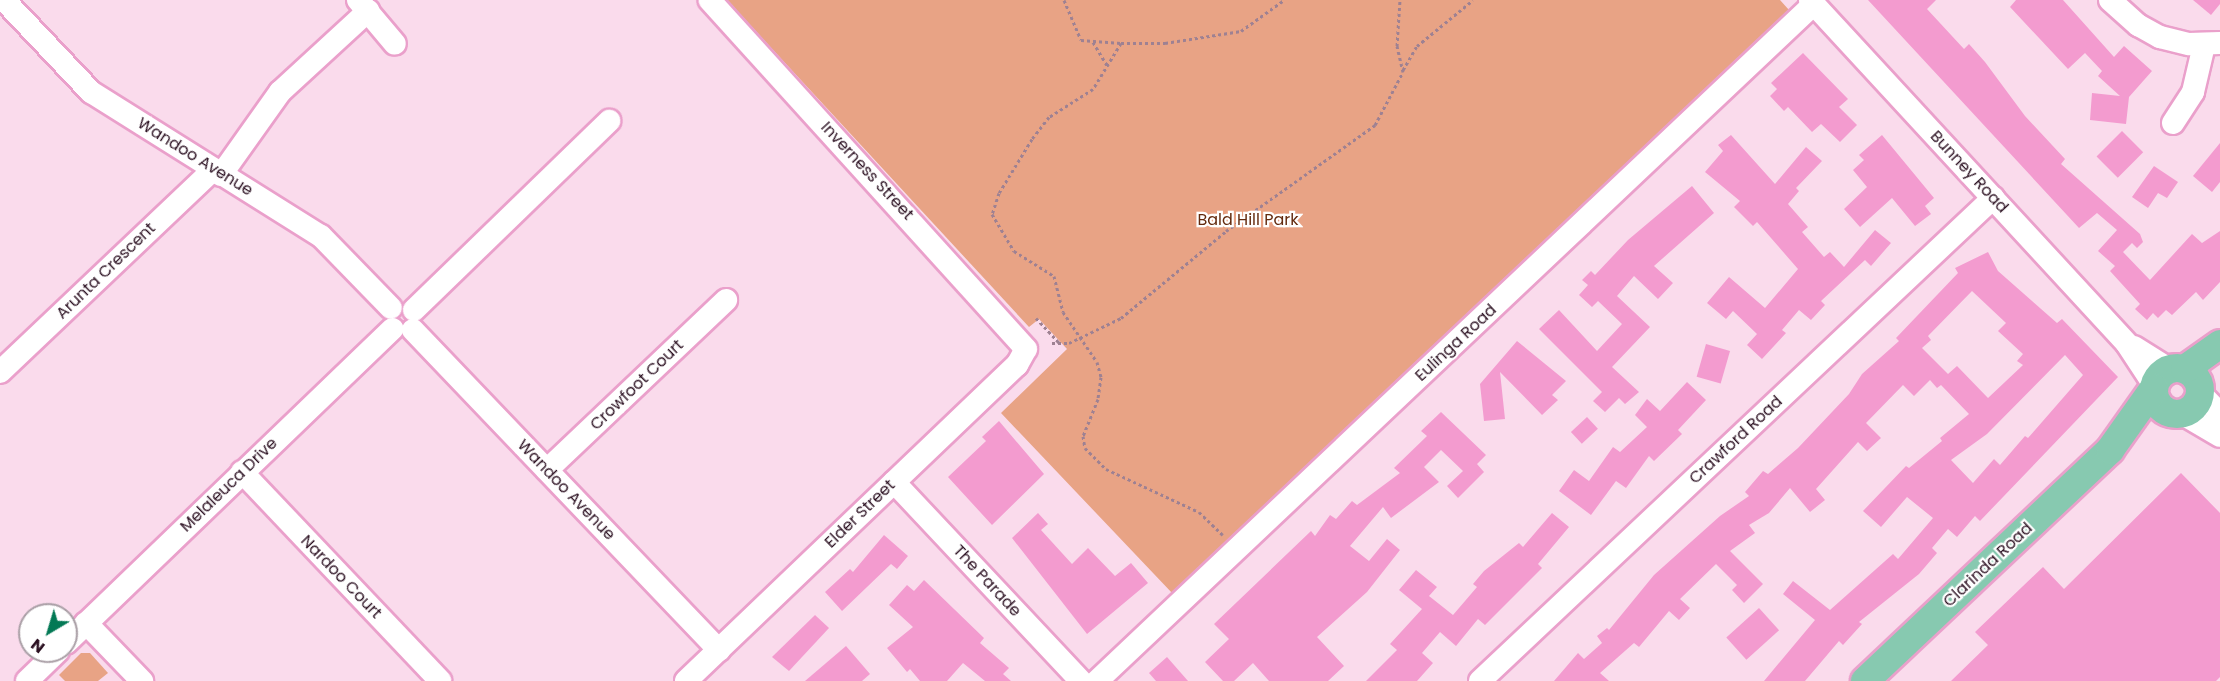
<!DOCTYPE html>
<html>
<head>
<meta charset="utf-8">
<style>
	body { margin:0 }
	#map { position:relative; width:2220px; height:681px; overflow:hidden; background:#fadbec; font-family:Poppins,sans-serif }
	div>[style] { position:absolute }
	.green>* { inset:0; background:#e8a385 }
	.building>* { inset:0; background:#f39bcf; transform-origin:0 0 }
	.path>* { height:3px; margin-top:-1.5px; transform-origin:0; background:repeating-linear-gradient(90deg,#9e8192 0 3px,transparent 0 6px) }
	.roads { filter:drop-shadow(2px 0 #eaa0cb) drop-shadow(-2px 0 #eaa0cb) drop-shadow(0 2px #eaa0cb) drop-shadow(0 -2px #eaa0cb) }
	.minor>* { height:22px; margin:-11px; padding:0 11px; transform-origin:11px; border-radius:11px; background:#fff }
	.major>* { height:28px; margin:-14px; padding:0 14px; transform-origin:14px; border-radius:14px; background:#87c9b0 }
	.major>.ring { margin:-14px; padding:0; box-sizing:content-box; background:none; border:28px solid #87c9b0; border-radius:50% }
	span { translate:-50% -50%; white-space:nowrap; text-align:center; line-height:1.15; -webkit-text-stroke:4.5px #fff; paint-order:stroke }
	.street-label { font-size:16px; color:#2b1021 }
	.park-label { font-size:16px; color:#632a0e }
	.north { position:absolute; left:18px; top:603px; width:60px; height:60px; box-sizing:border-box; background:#fff; border:2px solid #aa9fa6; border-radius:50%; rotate:218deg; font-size:16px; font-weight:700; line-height:24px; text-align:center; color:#2b1021 }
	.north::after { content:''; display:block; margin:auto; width:21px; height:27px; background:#037955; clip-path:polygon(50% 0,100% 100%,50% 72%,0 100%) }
</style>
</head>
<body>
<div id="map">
	<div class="green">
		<i style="clip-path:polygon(727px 0,1780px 0,1789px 10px,1173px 594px,1001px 413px,1067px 349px,1039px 319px,1029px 327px)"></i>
		<i style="clip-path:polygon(81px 653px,90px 653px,108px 673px,98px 681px,65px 681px,59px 675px)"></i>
	</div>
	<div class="building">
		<i style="clip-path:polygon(1868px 0,1936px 0,1927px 9px,1964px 49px,1969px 44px,1985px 62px,2025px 116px,2065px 159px,2061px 164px,2140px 234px,2143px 242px,2137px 248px,2132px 243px,2123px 252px,2150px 280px,2192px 234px,2202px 243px,2220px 231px,2220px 282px,2203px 300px,2196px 292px,2172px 315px,2166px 310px,2158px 318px,2153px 313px,2147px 320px,2135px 309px,2140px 304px,2110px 271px,2115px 266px,2098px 251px,2117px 230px,2097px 213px,2079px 228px)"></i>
		<i style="clip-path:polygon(2016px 0,2063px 0,2114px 57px,2124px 46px,2152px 71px,2129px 97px,2126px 124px,2090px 120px,2092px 93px,2120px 96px,2098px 76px,2102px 71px,2085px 53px,2068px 69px,2010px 7px)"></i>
		<i style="clip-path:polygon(2193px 0,2220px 0,2220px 4px,2211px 15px)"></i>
		<i style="clip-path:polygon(1803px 53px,1848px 99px,1839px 107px,1857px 125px,1840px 142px,1821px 124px,1812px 132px,1788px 107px,1784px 111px,1770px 96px,1777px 89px,1771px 83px)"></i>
		<i style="left:2122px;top:131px;width:30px;height:36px;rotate:45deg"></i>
		<i style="clip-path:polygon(1731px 135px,1775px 184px,1806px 147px,1822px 161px,1796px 188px,1799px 191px,1788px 204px,1808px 227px,1802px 232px,1824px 257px,1830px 252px,1844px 267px,1875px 230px,1891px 243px,1871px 266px,1865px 260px,1821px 301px,1825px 305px,1811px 320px,1799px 310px,1782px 330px,1786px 333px,1762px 359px,1747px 345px,1757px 334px,1733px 311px,1726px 319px,1707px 303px,1729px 277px,1765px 308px,1798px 269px,1757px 222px,1753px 226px,1734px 207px,1740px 201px,1705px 172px,1723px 151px,1718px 145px)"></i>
		<i style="clip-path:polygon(1882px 135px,1934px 198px,1925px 206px,1931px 214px,1915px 226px,1892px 198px,1860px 227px,1844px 209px,1867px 187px,1853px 170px,1864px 160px,1859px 155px)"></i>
		<i style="clip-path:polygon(2220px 143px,2220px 182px,2212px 192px,2193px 176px)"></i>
		<i style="clip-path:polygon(2154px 166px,2178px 182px,2167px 198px,2158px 193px,2148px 208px,2132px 197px)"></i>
		<i style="clip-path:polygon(1692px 186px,1714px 213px,1654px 266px,1673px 283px,1658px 299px,1634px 276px,1617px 296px,1650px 327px,1612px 367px,1639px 392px,1625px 404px,1619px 398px,1605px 412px,1593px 401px,1602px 392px,1539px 329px,1559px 310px,1597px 351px,1622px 324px,1598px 301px,1592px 307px,1579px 295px,1588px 285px,1582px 280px,1591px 271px,1595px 275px,1628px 240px)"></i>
		<i style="clip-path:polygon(evenodd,1988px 252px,1998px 271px,2057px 323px,2062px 319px,2118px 377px,1980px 521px,1975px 516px,1957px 537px,1948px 529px,1932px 548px,1937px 553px,1919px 574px,1859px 622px,1862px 624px,1843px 645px,1839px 641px,1805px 681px,1764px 681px,1815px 620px,1783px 594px,1793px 581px,1830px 610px,1893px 554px,1898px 559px,1933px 518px,1907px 497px,1881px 527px,1863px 511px,1906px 466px,1909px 468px,1942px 441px,1940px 438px,1969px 414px,1941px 385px,1937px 388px,1930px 380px,1914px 396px,1903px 385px,1866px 423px,1881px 438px,1867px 451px,1858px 442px,1816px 489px,1825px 500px,1810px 512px,1790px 488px,1769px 513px,1749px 525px,1755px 533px,1730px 551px,1763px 584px,1744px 603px,1732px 590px,1737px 585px,1716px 564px,1680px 599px,1690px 608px,1679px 620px,1669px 611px,1639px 647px,1634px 643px,1600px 673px,1609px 681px,1554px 681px,1578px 653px,1584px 659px,1602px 643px,1597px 636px,1607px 628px,1609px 630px,1654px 575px,1720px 516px,1749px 496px,1745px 492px,1763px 471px,1768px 474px,1798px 448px,1849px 394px,1862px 374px,1899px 341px,1896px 338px,1958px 273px,1955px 268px,1988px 252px,1972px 291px,2006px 323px,1998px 331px,2023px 354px,2017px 361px,2023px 365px,1988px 398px,1957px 366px,1948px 374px,1922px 348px,1931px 340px,1928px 336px,1972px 291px,1988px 252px,2065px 355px,2083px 375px,2028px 438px,2025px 436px,2000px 465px,1994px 459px,1973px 483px,1951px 460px,1987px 434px,2065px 355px)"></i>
		<i style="clip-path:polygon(1517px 341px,1566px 381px,1552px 395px,1558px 400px,1542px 415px,1500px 372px,1505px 419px,1484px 421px,1480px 384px)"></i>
		<i style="left:1706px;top:344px;width:25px;height:34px;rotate:16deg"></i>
		<i style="clip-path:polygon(1687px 382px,1706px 400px,1678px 430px,1682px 434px,1654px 461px,1649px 456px,1626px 488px,1616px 481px,1591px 515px,1559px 491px,1574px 470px,1589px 481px,1613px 447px,1620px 452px,1647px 427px,1635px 415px,1647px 399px,1660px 411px)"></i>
		<i style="clip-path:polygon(1441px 412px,1486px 455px,1477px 464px,1484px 472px,1458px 498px,1447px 486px,1463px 471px,1441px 450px,1424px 467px,1439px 482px,1391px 518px,1383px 507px,1350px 546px,1369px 561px,1387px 539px,1400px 550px,1367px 592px,1317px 637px,1344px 666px,1328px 681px,1269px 681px,1253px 663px,1234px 681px,1223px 681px,1205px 662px,1229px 639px,1214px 624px,1311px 531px,1315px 536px,1330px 515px,1336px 519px,1352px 501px,1357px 505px,1400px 473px,1394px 468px,1427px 436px,1421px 431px)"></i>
		<i style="left:1587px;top:417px;width:16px;height:22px;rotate:47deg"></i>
		<i style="clip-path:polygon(999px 421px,1044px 474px,992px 525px,948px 477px,986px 441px,982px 437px)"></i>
		<i style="clip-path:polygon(2181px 473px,2220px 513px,2220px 677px,2216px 681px,1951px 681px,1988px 645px,1975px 632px,2043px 567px,2064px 589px)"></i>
		<i style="clip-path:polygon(1038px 513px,1048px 524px,1041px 530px,1072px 564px,1088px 548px,1115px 576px,1131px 563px,1148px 583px,1087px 634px,1012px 538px)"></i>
		<i style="clip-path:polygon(1552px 513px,1569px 527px,1538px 564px,1542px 568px,1485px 625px,1478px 619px,1456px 646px,1440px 632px,1422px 653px,1433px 663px,1417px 681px,1366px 681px,1397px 650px,1390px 644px,1422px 609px,1399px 590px,1416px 570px,1437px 587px,1429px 596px,1453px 615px,1477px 587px,1473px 584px,1484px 571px,1519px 543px,1523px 547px)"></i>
		<i style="clip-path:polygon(884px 535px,908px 556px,897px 569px,891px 564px,842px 611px,825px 592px,850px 569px,853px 572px)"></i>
		<i style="clip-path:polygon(924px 580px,984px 638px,980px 643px,1009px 668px,1003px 674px,1011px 681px,985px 681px,963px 663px,947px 681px,920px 681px,910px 669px,907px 672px,887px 648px,913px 627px,889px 605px,907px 585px,914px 591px)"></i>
		<i style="left:1759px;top:608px;width:30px;height:44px;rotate:48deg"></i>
		<i style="clip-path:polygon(815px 615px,829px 628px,789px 671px,772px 657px)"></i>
		<i style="clip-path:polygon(846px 646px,870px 674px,862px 681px,805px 681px)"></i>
		<i style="clip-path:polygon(1167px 657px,1188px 681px,1156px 681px,1149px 673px)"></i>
	</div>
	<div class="path">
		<i style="left:1064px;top:0;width:43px;rotate:67deg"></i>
		<i style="left:1081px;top:40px;width:40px;rotate:4.3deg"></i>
		<i style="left:1121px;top:43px;width:44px"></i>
		<i style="left:1165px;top:43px;width:77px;rotate:-9deg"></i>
		<i style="left:1241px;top:31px;width:53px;rotate:-35.8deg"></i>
		<i style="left:1093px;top:42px;width:27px;rotate:59deg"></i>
		<i style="left:1121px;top:43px;width:54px;rotate:121.3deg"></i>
		<i style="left:1093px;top:89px;width:52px;rotate:147.5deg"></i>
		<i style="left:1049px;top:117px;width:28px;rotate:128deg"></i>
		<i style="left:1032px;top:139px;width:63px;rotate:121.4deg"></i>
		<i style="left:999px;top:193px;width:22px;rotate:108deg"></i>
		<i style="left:992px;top:214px;width:43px;rotate:59.3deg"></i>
		<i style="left:1014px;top:251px;width:47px;rotate:32deg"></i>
		<i style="left:1054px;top:276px;width:37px;rotate:76deg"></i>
		<i style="left:1063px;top:312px;width:60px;rotate:55.8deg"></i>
		<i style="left:1097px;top:362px;width:16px;rotate:75deg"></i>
		<i style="left:1101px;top:377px;width:22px;rotate:98deg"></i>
		<i style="left:1098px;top:399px;width:40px;rotate:112deg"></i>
		<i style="left:1083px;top:436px;width:12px;rotate:81deg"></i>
		<i style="left:1085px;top:448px;width:30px;rotate:45deg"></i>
		<i style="left:1106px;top:469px;width:102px;rotate:24.8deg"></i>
		<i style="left:1199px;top:512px;width:33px;rotate:44deg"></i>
		<i style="left:1403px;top:70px;width:28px;rotate:-60deg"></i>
		<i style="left:1417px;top:46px;width:72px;rotate:-39.4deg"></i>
		<i style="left:1036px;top:318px;width:35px;rotate:47deg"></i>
		<i style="left:1052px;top:343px;width:17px"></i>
		<i style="left:1069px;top:343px;width:58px;rotate:-25.7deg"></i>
		<i style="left:1121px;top:318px;width:136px;rotate:-39.6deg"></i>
		<i style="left:1226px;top:231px;width:183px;rotate:-35.4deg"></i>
		<i style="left:1375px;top:125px;width:60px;rotate:-62.2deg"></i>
		<i style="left:1403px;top:72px;width:27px;rotate:-103deg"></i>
		<i style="left:1397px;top:46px;width:46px;rotate:-86.3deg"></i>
	</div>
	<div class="roads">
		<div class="minor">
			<i style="left:4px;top:0;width:127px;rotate:46.6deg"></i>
			<i style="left:91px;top:92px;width:271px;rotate:32.1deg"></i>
			<i style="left:321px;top:236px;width:100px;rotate:45.8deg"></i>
			<i style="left:358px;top:0;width:57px;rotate:49.9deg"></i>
			<i style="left:1810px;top:0;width:468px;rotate:47.3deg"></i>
			<i style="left:2127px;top:344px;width:49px;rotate:56.6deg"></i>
			<i style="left:2110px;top:0;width:38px;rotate:42deg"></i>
			<i style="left:2138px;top:25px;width:25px;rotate:29deg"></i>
			<i style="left:2160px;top:37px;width:30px;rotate:14deg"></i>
			<i style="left:2189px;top:44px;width:31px;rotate:-2deg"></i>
			<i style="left:2173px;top:123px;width:37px;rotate:-57deg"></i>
			<i style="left:2193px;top:92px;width:48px;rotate:-76.8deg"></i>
			<i style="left:221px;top:175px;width:102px;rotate:-54.6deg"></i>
			<i style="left:280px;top:92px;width:120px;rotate:-42.6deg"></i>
			<i style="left:414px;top:310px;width:272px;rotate:-44.1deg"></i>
			<i style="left:413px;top:330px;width:443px;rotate:46.3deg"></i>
			<i style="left:2134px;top:347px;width:41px;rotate:32.2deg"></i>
			<i style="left:0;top:372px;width:294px;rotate:-43.5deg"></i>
			<i style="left:2200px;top:393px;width:29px;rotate:46deg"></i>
			<i style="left:2181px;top:413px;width:45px;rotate:30.5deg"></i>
			<i style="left:547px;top:470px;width:247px;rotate:-43.5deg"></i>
			<i style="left:242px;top:472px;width:288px;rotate:46.5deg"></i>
			<i style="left:894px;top:482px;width:273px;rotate:46.8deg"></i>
			<i style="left:86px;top:623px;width:81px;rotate:46deg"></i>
			<i style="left:66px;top:643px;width:453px;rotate:-43.9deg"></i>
			<i style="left:27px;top:681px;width:43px;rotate:-44.1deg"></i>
			<i style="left:686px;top:681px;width:458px;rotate:-43.7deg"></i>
			<i style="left:1017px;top:365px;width:18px;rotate:-61deg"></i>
			<i style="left:1026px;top:349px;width:471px;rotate:-132.2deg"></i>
			<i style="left:1097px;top:681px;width:986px;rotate:-43.36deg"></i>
			<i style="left:1480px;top:681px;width:705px;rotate:-43.27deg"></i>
		</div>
		<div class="major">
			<i class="ring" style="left:2154px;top:368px;width:18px;height:18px"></i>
			<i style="left:2185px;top:369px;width:43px;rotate:-35.5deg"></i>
			<i style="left:1865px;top:681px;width:337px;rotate:-43.3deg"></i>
			<i style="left:2110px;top:450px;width:76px;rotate:-54.6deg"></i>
		</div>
	</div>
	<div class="street-label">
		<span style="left:195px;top:157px;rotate:32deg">Wandoo Avenue</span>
		<span style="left:867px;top:171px;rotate:47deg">Inverness Street</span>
		<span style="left:1969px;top:172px;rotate:47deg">Bunney Road</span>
		<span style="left:106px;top:271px;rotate:-44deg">Arunta Crescent</span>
		<span style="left:1456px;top:343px;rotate:-43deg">Eulinga Road</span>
		<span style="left:637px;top:385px;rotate:-44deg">Crowfoot Court</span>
		<span style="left:1736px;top:440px;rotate:-43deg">Crawford Road</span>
		<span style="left:229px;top:485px;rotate:-44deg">Melaleuca Drive</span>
		<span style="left:566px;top:490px;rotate:46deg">Wandoo Avenue</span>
		<span style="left:860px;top:514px;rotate:-44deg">Elder Street</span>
		<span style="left:1988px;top:565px;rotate:-43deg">Clarinda Road</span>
		<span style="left:341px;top:577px;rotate:46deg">Nardoo Court</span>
		<span style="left:987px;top:581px;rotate:47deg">The Parade</span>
	</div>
	<div class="park-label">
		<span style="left:1248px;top:220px">Bald Hill Park</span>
	</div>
	<div class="north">N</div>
</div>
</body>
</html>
